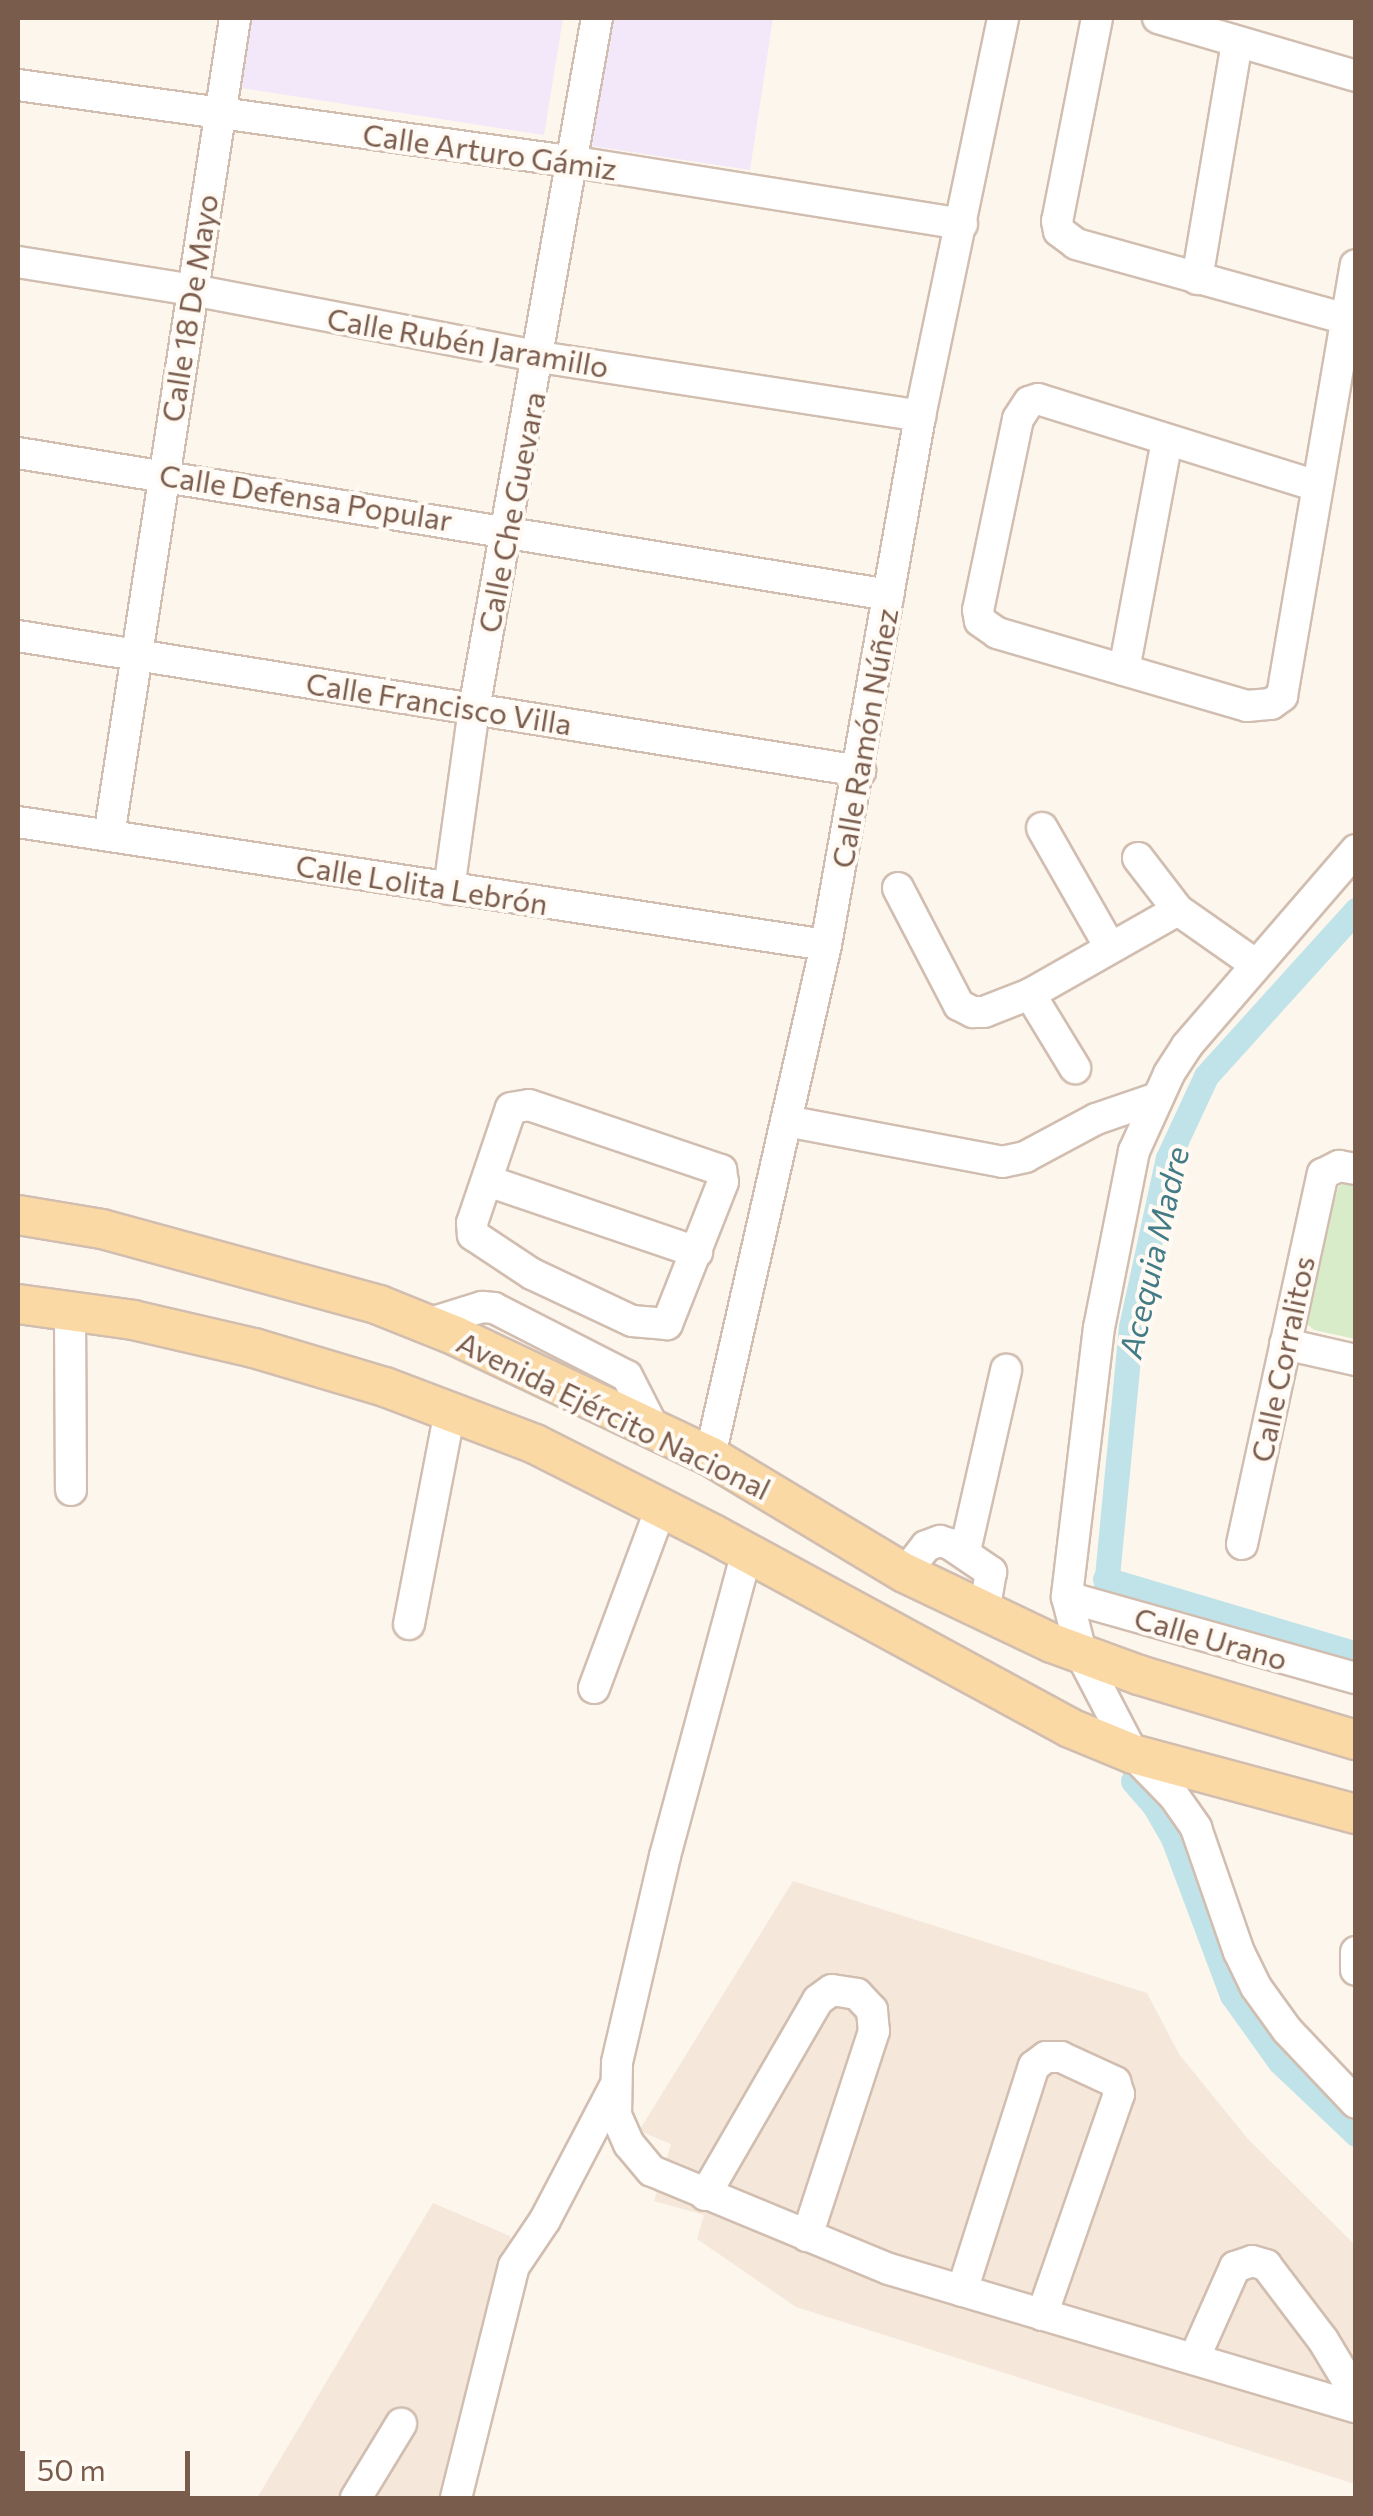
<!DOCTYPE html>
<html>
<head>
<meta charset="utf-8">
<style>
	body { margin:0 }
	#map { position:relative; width:1373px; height:2516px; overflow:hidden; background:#fdf6ec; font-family:Commissioner,sans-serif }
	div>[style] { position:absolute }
	.residential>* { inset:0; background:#f5e8da }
	.education>* { inset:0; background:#f3e8fa }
	.green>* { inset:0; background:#d8ecc9 }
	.canal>* { height:25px; margin:-12.5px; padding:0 12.5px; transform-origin:12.5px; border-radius:12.5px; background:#bfe3e8 }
	.roads { filter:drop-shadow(2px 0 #d1beb0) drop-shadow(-2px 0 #d1beb0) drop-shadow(0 2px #d1beb0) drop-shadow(0 -2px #d1beb0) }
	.minor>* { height:30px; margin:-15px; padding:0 15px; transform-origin:15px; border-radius:15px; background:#fff }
	.major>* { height:38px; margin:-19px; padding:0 19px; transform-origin:19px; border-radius:19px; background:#fbd9a5 }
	span { translate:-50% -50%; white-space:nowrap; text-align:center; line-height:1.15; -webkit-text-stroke:8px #fffaf3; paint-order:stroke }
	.street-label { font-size:30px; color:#7a5c4d }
	.water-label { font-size:32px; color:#437c86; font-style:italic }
	.frame { position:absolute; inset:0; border:20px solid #7a5c4d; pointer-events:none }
	.scale { position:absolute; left:20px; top:2451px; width:170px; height:45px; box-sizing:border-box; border:5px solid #7a5c4d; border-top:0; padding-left:12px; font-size:30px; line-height:35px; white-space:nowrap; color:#7a5c4d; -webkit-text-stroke:8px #fffaf3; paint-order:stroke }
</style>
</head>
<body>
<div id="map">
	<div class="residential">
		<i style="clip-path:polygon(793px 1881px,1147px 1993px,1179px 2054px,1247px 2138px,1355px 2245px,1355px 2484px,796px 2307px,697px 2239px,704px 2215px,654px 2201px,671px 2144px,639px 2131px)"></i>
		<i style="clip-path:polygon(433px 2203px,510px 2236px,511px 2249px,446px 2498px,257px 2498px)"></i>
	</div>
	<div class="education">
		<i style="clip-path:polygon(252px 18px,563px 18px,544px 135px,241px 88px)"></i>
		<i style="clip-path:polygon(612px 18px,773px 18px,750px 170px,592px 146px)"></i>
	</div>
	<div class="green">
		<i style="clip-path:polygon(1347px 1180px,1356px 1184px,1355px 1339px,1314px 1330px,1301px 1319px,1338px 1188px)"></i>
	</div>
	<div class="canal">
		<i style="left:1105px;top:1579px;width:262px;rotate:16.6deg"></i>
		<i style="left:1105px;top:1597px;width:271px;rotate:-84.5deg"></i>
		<i style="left:1131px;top:1327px;width:173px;rotate:-77.7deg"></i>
		<i style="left:1168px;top:1158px;width:90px;rotate:-65.1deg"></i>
		<i style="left:1206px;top:1076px;width:224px;rotate:-47.9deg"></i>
		<i style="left:1133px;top:1781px;width:32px;rotate:49deg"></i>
		<i style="left:1154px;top:1805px;width:38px;rotate:60deg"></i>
		<i style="left:1173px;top:1838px;width:168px;rotate:69.4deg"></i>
		<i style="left:1232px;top:1995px;width:82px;rotate:54.4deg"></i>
		<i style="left:1280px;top:2062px;width:105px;rotate:43.5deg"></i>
	</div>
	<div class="roads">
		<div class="minor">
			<i style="left:1097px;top:18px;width:207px;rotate:101.1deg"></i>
			<i style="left:1057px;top:221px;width:10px;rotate:79deg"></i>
			<i style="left:1059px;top:231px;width:21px;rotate:37deg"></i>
			<i style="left:1076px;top:244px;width:281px;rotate:15.5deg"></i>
			<i style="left:1158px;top:18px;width:206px;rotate:16.3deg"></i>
			<i style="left:18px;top:85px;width:562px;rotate:7.87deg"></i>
			<i style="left:575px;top:162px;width:392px;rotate:9.1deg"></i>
			<i style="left:18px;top:262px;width:177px;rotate:9.1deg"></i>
			<i style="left:193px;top:290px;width:353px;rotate:10.9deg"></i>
			<i style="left:540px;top:357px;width:385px;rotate:8.8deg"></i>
			<i style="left:1197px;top:279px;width:239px;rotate:-80.4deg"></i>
			<i style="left:18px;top:453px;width:882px;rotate:9.26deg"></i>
			<i style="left:1317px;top:486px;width:292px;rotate:-162.7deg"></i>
			<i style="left:1038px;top:399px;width:9px;rotate:162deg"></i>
			<i style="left:1029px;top:402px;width:20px;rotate:123deg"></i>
			<i style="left:1018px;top:419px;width:195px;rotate:101.8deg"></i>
			<i style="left:978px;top:610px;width:11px;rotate:80deg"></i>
			<i style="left:980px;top:621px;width:21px;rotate:35deg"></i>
			<i style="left:997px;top:633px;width:260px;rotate:16.3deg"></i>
			<i style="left:1247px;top:706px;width:24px;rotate:-5deg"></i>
			<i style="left:1271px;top:704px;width:14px;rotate:-36deg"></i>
			<i style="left:1282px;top:696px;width:437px;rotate:-80.3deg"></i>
			<i style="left:18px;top:636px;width:853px;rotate:9.11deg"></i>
			<i style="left:1124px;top:670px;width:233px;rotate:-79.4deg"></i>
			<i style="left:18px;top:822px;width:817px;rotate:8.66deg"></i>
			<i style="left:1042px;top:828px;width:137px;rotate:60.3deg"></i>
			<i style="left:109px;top:836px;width:828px;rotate:-81.24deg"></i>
			<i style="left:1356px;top:850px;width:259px;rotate:130.8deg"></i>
			<i style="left:1187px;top:1046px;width:33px;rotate:123deg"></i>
			<i style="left:1169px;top:1074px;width:85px;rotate:114.4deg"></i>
			<i style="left:1134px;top:1151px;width:179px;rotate:101.2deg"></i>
			<i style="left:1099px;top:1327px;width:272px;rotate:96.8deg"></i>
			<i style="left:1067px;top:1597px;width:61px;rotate:75.7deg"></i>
			<i style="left:1082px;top:1656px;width:110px;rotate:62.5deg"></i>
			<i style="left:1133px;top:1754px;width:59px;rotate:45.7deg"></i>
			<i style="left:1174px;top:1796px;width:39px;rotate:55deg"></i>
			<i style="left:1196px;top:1828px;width:131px;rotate:70.9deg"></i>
			<i style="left:1239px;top:1952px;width:39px;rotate:64deg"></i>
			<i style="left:1256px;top:1987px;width:53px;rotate:54.2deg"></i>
			<i style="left:1287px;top:2030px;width:100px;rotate:46.6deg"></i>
			<i style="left:1138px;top:858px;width:66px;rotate:52.4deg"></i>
			<i style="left:898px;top:888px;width:132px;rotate:62.5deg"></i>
			<i style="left:959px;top:1005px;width:16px;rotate:27deg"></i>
			<i style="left:973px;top:1012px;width:11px"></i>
			<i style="left:984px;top:1012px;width:49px;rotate:-21.4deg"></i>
			<i style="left:1030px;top:994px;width:170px;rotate:-29.6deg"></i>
			<i style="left:1178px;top:910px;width:94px;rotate:35deg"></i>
			<i style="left:449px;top:889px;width:182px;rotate:-82.1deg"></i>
			<i style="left:474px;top:709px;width:702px;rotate:-79.91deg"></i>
			<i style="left:1030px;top:994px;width:87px;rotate:58.7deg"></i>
			<i style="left:529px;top:1105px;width:203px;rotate:18.7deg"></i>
			<i style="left:721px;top:1170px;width:12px;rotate:81deg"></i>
			<i style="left:723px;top:1182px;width:153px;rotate:111.5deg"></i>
			<i style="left:667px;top:1324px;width:35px;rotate:-175deg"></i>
			<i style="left:632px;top:1321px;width:110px;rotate:-154.8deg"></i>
			<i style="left:532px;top:1274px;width:71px;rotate:-146.5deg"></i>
			<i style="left:473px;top:1235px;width:12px;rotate:-95deg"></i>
			<i style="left:472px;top:1223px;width:121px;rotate:-71.3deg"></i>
			<i style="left:511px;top:1108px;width:18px;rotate:-9deg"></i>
			<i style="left:786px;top:1121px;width:220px;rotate:10.7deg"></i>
			<i style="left:1002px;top:1162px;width:24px;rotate:-12deg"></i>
			<i style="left:1025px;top:1157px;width:81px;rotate:-28.2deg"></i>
			<i style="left:1096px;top:1119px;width:65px;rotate:-19deg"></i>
			<i style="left:488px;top:1181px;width:221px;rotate:18.8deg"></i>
			<i style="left:70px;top:1311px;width:179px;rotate:89.7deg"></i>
			<i style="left:427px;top:1324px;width:58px;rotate:-17.2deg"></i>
			<i style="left:482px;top:1307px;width:12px;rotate:5deg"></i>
			<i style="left:494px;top:1308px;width:149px;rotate:27.1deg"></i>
			<i style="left:627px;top:1376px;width:62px;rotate:63deg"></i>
			<i style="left:1285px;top:1344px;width:73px;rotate:12.7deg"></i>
			<i style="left:710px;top:1456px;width:524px;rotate:-77.21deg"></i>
			<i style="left:826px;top:945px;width:537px;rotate:-79.92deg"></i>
			<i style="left:920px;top:416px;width:407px;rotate:-78.2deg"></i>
			<i style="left:1242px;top:1544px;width:379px;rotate:-77.7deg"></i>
			<i style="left:1323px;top:1174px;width:18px;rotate:-27deg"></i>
			<i style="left:1339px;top:1166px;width:17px;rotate:10deg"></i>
			<i style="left:965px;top:1551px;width:186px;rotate:-77.2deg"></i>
			<i style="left:747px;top:1552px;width:315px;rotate:105.1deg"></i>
			<i style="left:665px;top:1856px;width:212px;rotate:103.1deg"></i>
			<i style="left:617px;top:2063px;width:52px;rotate:91.1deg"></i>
			<i style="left:616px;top:2115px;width:32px;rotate:66deg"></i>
			<i style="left:629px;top:2144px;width:35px;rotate:50deg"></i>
			<i style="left:652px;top:2171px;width:256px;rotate:22.5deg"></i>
			<i style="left:889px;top:2269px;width:487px;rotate:16.5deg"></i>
			<i style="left:905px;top:1573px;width:34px;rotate:-52deg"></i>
			<i style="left:926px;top:1546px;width:15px;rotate:-20deg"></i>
			<i style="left:940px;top:1541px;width:10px;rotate:17deg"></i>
			<i style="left:950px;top:1544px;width:50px;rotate:34.3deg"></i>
			<i style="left:991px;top:1572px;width:39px;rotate:100deg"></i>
			<i style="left:1067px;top:1597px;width:300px;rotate:15.7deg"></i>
			<i style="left:409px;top:1624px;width:217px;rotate:-79.1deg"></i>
			<i style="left:594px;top:1688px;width:192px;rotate:-69.6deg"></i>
			<i style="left:1356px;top:1952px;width:18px;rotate:90deg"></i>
			<i style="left:705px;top:2195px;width:225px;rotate:-59.9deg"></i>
			<i style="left:818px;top:2000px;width:17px;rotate:-36deg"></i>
			<i style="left:832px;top:1990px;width:25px;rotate:9deg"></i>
			<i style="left:857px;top:1994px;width:22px;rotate:47deg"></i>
			<i style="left:872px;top:2010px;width:21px;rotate:85deg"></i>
			<i style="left:874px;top:2031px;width:216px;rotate:108.1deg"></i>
			<i style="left:962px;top:2291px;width:236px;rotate:-72.3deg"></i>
			<i style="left:1034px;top:2066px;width:15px;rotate:-37deg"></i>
			<i style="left:1046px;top:2057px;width:15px"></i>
			<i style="left:1061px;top:2057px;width:60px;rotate:24.8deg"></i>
			<i style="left:1115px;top:2082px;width:13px;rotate:72deg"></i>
			<i style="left:1119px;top:2094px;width:234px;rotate:109.2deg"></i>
			<i style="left:1194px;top:2359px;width:101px;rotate:-66deg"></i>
			<i style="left:1235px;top:2267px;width:18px;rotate:-19deg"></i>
			<i style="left:1252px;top:2261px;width:15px;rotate:16deg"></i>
			<i style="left:1266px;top:2265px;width:94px;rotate:52.8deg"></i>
			<i style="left:1323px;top:2340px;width:64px;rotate:59deg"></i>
			<i style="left:356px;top:2498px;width:87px;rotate:-58.7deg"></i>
			<i style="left:456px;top:2498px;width:239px;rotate:-76deg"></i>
			<i style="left:514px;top:2266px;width:55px;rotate:-56deg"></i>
			<i style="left:545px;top:2220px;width:151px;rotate:-62.4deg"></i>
		</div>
		<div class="major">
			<i style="left:18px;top:1215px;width:85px;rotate:9.5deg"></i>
			<i style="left:102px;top:1229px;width:287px;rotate:15.3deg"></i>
			<i style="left:379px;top:1305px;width:83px;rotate:21.9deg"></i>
			<i style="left:456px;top:1336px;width:281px;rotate:25.3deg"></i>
			<i style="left:710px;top:1456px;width:227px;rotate:31deg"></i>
			<i style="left:905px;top:1573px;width:163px;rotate:25.5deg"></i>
			<i style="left:1052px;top:1643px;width:93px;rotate:20.2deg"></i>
			<i style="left:1139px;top:1675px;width:227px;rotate:16.7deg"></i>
			<i style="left:18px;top:1304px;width:116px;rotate:7.9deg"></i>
			<i style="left:133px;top:1320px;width:124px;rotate:13deg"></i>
			<i style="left:254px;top:1348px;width:137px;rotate:16.6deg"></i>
			<i style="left:385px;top:1387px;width:160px;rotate:20.8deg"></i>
			<i style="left:535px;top:1444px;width:199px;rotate:26.8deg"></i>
			<i style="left:713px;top:1534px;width:406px;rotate:28.5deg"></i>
			<i style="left:1070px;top:1728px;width:68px;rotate:22.4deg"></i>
			<i style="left:1133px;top:1754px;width:231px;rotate:15.1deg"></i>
		</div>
	</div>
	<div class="street-label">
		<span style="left:490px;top:151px;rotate:8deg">Calle Arturo Gámiz</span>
		<span style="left:189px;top:308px;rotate:-81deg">Calle 18 De Mayo</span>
		<span style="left:468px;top:342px;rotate:10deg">Calle Rubén Jaramillo</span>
		<span style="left:306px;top:497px;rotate:9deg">Calle Defensa Popular</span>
		<span style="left:511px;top:512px;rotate:-79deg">Calle Che Guevara</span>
		<span style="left:439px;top:703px;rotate:9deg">Calle Francisco Villa</span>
		<span style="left:864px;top:738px;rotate:-80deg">Calle Ramón Núñez</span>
		<span style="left:422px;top:884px;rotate:9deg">Calle Lolita Lebrón</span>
		<span style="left:1282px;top:1359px;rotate:-78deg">Calle Corralitos</span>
		<span style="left:614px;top:1415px;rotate:26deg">Avenida Ejército Nacional</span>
		<span style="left:1211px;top:1638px;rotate:16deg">Calle Urano</span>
	</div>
	<div class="water-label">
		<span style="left:1153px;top:1252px;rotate:-77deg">Acequia Madre</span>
	</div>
	<div class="frame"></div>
	<div class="scale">50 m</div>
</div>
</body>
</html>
